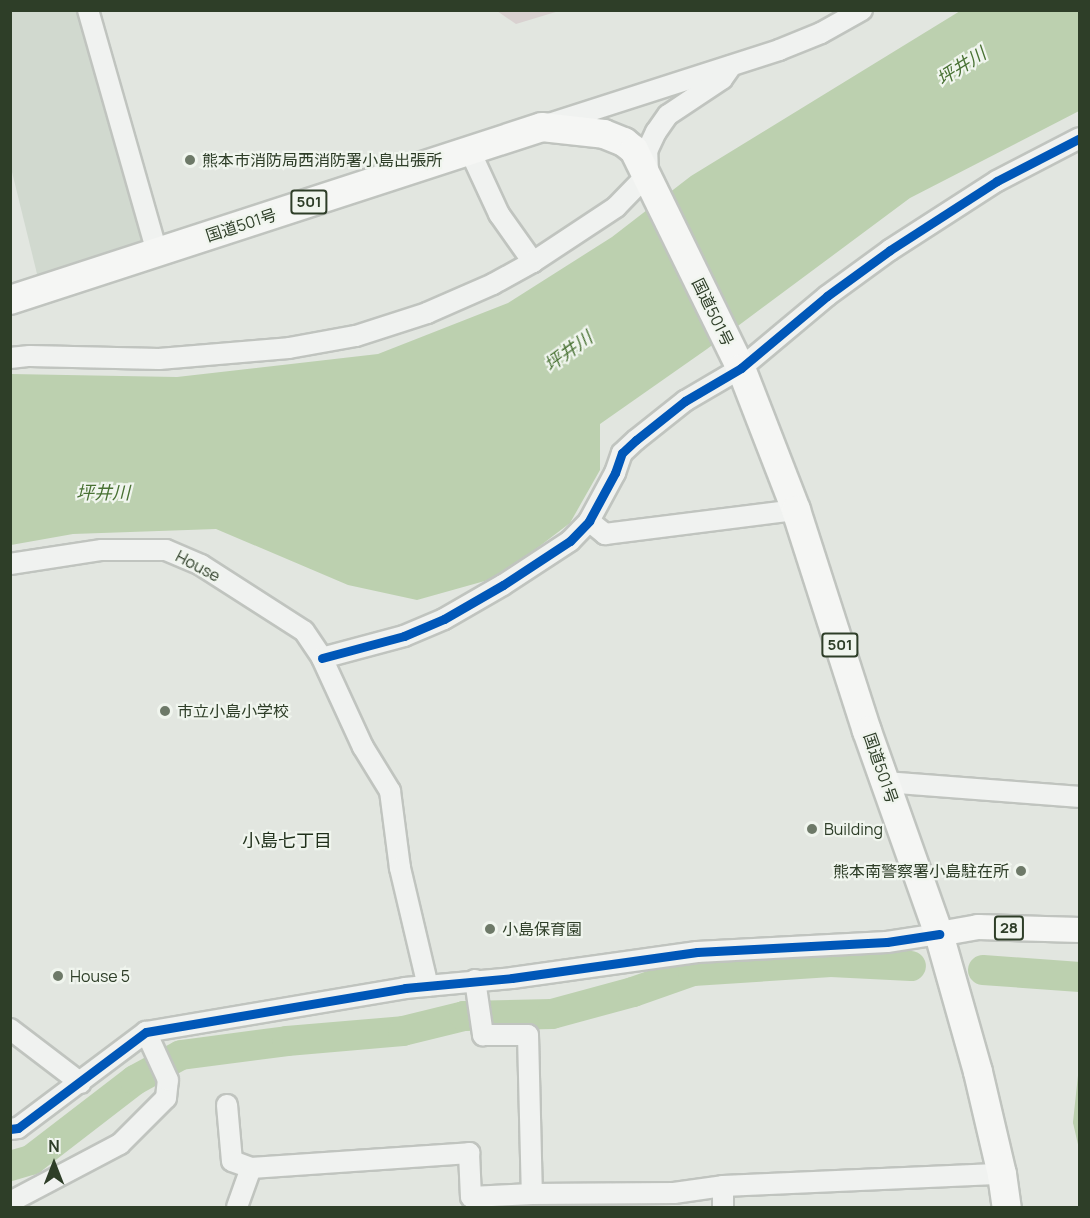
<!DOCTYPE html>
<html>
<head>
<meta charset="utf-8">
<style>
	body { margin:0 }
	#map { position:relative; width:1090px; height:1218px; overflow:hidden; background:#e2e6e0; font-family:Manrope,"Noto Sans JP",sans-serif }
	div>[style] { position:absolute }
	.built>* { inset:0; background:#d1d9cf }
	.green>* { inset:0; background:#d9d1d0 }
	.water>* { inset:0; background:#bcd0af }
	.stream>* { height:5px; margin:-2.5px; padding:0 2.5px; transform-origin:2.5px; border-radius:2.5px; background:#bcd0af }
	.river>* { height:30px; margin:-15px; padding:0 15px; transform-origin:15px; border-radius:15px; background:#bcd0af }
	.roads { filter:drop-shadow(2px 0 #c0c4bf) drop-shadow(-2px 0 #c0c4bf) drop-shadow(0 2px #c0c4bf) drop-shadow(0 -2px #c0c4bf) }
	.minor>* { height:20px; margin:-10px; padding:0 10px; transform-origin:10px; border-radius:10px; background:#f0f2f0 }
	.major>* { height:24px; margin:-12px; padding:0 12px; transform-origin:12px; border-radius:12px; background:#f5f6f4 }
	.highway>* { height:28px; margin:-14px; padding:0 14px; transform-origin:14px; border-radius:14px; background:#f5f6f4 }
	.cycleway>* { height:9px; margin:-4.5px; padding:0 4.5px; transform-origin:4.5px; border-radius:4.5px; background:#0057b8 }
	.dots>* { width:16px; height:16px; translate:-50% -50%; box-sizing:border-box; border:3px solid #f0f5ee; border-radius:50% }
	span { translate:-50% -50%; white-space:nowrap; text-align:center; line-height:1.15; -webkit-text-stroke:4.5px #f0f5ee; paint-order:stroke }
	.shield-label span { padding:2px 4px; background:#f0f5ee; border:2px solid; border-radius:4px; -webkit-text-stroke-width:0 }
	.shield-label { font-size:15px; color:#2e3e28; font-weight:700 }
	.poi-label { font-size:16px; color:#2e3e28 }
	.left { translate:0 -50%; text-align:left }
	.right { translate:-100% -50%; text-align:right }
	.street-label { font-size:16px; color:#2e3e28 }
	.water-label { font-size:18px; color:#487133; font-style:italic }
	.neighbourhood-label { font-size:18px; color:#1f2f1a }
	.frame { position:absolute; inset:0; border:12px solid #2e3e28; pointer-events:none }
	.north { position:absolute; left:24px; top:1134px; width:60px; height:60px; -webkit-text-stroke:4px #f0f5ee; paint-order:stroke; rotate:0deg; font-size:16px; font-weight:700; line-height:24px; text-align:center; color:#2e3e28 }
	.north::after { content:''; display:block; margin:auto; width:21px; height:27px; background:#2e3e28; clip-path:polygon(50% 0,100% 100%,50% 72%,0 100%) }
</style>
</head>
<body>
<div id="map">
	<div class="built">
		<i style="clip-path:polygon(10px 11px,83px 11px,147px 246px,38px 278px,11px 168px)"></i>
	</div>
	<div class="green">
		<i style="clip-path:polygon(497px 11px,559px 11px,516px 24px)"></i>
	</div>
	<div class="water">
		<i style="clip-path:polygon(960px 11px,1079px 11px,1079px 111px,910px 198px,707px 349px,600px 424px,600px 470px,570px 523px,499px 577px,417px 600px,348px 585px,216px 529px,73px 534px,11px 545px,11px 374px,177px 377px,378px 354px,508px 303px,612px 237px,691px 176px)"></i>
	</div>
	<div class="stream">
		<i style="left:1080px;top:1075px;width:47px;rotate:96.1deg"></i>
		<i style="left:1075px;top:1122px;width:23px;rotate:77deg"></i>
	</div>
	<div class="river">
		<i style="left:983px;top:970px;width:97px;rotate:4.1deg"></i>
		<i style="left:10px;top:1166px;width:22px;rotate:-16deg"></i>
		<i style="left:31px;top:1160px;width:131px;rotate:-37.6deg"></i>
		<i style="left:135px;top:1080px;width:52px;rotate:-28.5deg"></i>
		<i style="left:181px;top:1055px;width:107px;rotate:-7.5deg"></i>
		<i style="left:287px;top:1041px;width:116px;rotate:-4.9deg"></i>
		<i style="left:403px;top:1031px;width:63px;rotate:-13.8deg"></i>
		<i style="left:464px;top:1016px;width:88px;rotate:-1.3deg"></i>
		<i style="left:552px;top:1014px;width:84px;rotate:-15.2deg"></i>
		<i style="left:633px;top:992px;width:64px;rotate:-19.3deg"></i>
		<i style="left:693px;top:971px;width:138px;rotate:-3.7deg"></i>
		<i style="left:831px;top:962px;width:80px;rotate:2.9deg"></i>
	</div>
	<div class="roads">
		<div class="minor">
			<i style="left:88px;top:10px;width:253px;rotate:74.1deg"></i>
			<i style="left:549px;top:124px;width:242px;rotate:-17.8deg"></i>
			<i style="left:779px;top:50px;width:45px;rotate:-22deg"></i>
			<i style="left:821px;top:33px;width:47px;rotate:-29.3deg"></i>
			<i style="left:469px;top:149px;width:72px;rotate:65.2deg"></i>
			<i style="left:499px;top:214px;width:59px;rotate:54.7deg"></i>
			<i style="left:10px;top:358px;width:20px;rotate:-6deg"></i>
			<i style="left:30px;top:356px;width:129px;rotate:1.3deg"></i>
			<i style="left:159px;top:359px;width:130px;rotate:-4.8deg"></i>
			<i style="left:289px;top:348px;width:68px;rotate:-10.2deg"></i>
			<i style="left:356px;top:336px;width:75px;rotate:-17.9deg"></i>
			<i style="left:427px;top:313px;width:72px;rotate:-23.7deg"></i>
			<i style="left:493px;top:284px;width:46px;rotate:-28.8deg"></i>
			<i style="left:533px;top:262px;width:100px;rotate:-33.5deg"></i>
			<i style="left:616px;top:207px;width:46px;rotate:-45.9deg"></i>
			<i style="left:648px;top:174px;width:23px;rotate:-92deg"></i>
			<i style="left:647px;top:151px;width:21px;rotate:-65deg"></i>
			<i style="left:656px;top:132px;width:21px;rotate:-55deg"></i>
			<i style="left:668px;top:115px;width:65px;rotate:-33.7deg"></i>
			<i style="left:722px;top:79px;width:16px;rotate:-55deg"></i>
			<i style="left:589px;top:521px;width:21px;rotate:39deg"></i>
			<i style="left:605px;top:534px;width:193px;rotate:-7.2deg"></i>
			<i style="left:10px;top:564px;width:93px;rotate:-8.7deg"></i>
			<i style="left:102px;top:550px;width:64px"></i>
			<i style="left:166px;top:550px;width:38px;rotate:23deg"></i>
			<i style="left:201px;top:565px;width:122px;rotate:32.7deg"></i>
			<i style="left:304px;top:631px;width:32px;rotate:56deg"></i>
			<i style="left:322px;top:658px;width:98px;rotate:65.3deg"></i>
			<i style="left:363px;top:747px;width:52px;rotate:58.5deg"></i>
			<i style="left:390px;top:791px;width:78px;rotate:82.6deg"></i>
			<i style="left:400px;top:868px;width:121px;rotate:76.7deg"></i>
			<i style="left:322px;top:658px;width:85px;rotate:-15deg"></i>
			<i style="left:404px;top:636px;width:43px;rotate:-23deg"></i>
			<i style="left:444px;top:619px;width:68px;rotate:-30deg"></i>
			<i style="left:503px;top:585px;width:80px;rotate:-33.3deg"></i>
			<i style="left:570px;top:541px;width:28px;rotate:-46deg"></i>
			<i style="left:589px;top:521px;width:55px;rotate:-61.6deg"></i>
			<i style="left:615px;top:473px;width:21px;rotate:-71deg"></i>
			<i style="left:622px;top:453px;width:19px;rotate:-43deg"></i>
			<i style="left:636px;top:440px;width:63px;rotate:-38.5deg"></i>
			<i style="left:685px;top:401px;width:65px;rotate:-30.5deg"></i>
			<i style="left:741px;top:368px;width:112px;rotate:-39.9deg"></i>
			<i style="left:827px;top:296px;width:78px;rotate:-36.1deg"></i>
			<i style="left:890px;top:250px;width:127px;rotate:-32.8deg"></i>
			<i style="left:997px;top:181px;width:93px;rotate:-27.4deg"></i>
			<i style="left:885px;top:782px;width:196px;rotate:4.4deg"></i>
			<i style="left:475px;top:980px;width:56px;rotate:81.7deg"></i>
			<i style="left:483px;top:1035px;width:45px"></i>
			<i style="left:528px;top:1035px;width:159px;rotate:88.6deg"></i>
			<i style="left:532px;top:1194px;width:142px;rotate:-0.4deg"></i>
			<i style="left:674px;top:1193px;width:49px;rotate:-8.1deg"></i>
			<i style="left:723px;top:1186px;width:279px;rotate:-2.5deg"></i>
			<i style="left:10px;top:1029px;width:89px;rotate:37.3deg"></i>
			<i style="left:227px;top:1105px;width:56px;rotate:84.9deg"></i>
			<i style="left:232px;top:1161px;width:20px;rotate:20deg"></i>
			<i style="left:10px;top:1129px;width:8px;rotate:-7deg"></i>
			<i style="left:18px;top:1128px;width:160px;rotate:-36.9deg"></i>
			<i style="left:146px;top:1032px;width:263px;rotate:-9.6deg"></i>
			<i style="left:405px;top:988px;width:107px;rotate:-5.3deg"></i>
			<i style="left:512px;top:978px;width:187px;rotate:-8deg"></i>
			<i style="left:697px;top:952px;width:190px;rotate:-3deg"></i>
			<i style="left:887px;top:942px;width:53px;rotate:-8.7deg"></i>
			<i style="left:10px;top:1202px;width:124px;rotate:-27.8deg"></i>
			<i style="left:120px;top:1144px;width:65px;rotate:-45deg"></i>
			<i style="left:166px;top:1098px;width:18px;rotate:-84deg"></i>
			<i style="left:168px;top:1080px;width:53px;rotate:-114.6deg"></i>
			<i style="left:237px;top:1207px;width:41px;rotate:-70.3deg"></i>
			<i style="left:251px;top:1168px;width:219px;rotate:-3.9deg"></i>
			<i style="left:469px;top:1153px;width:44px;rotate:87.4deg"></i>
			<i style="left:471px;top:1197px;width:61px;rotate:-2.8deg"></i>
			<i style="left:723px;top:1208px;width:22px;rotate:-90deg"></i>
		</div>
		<div class="major">
			<i style="left:939px;top:934px;width:40px;rotate:-10deg"></i>
			<i style="left:978px;top:927px;width:102px;rotate:1.7deg"></i>
		</div>
		<div class="highway">
			<i style="left:10px;top:300px;width:559px;rotate:-18.01deg"></i>
			<i style="left:542px;top:127px;width:62px;rotate:6.4deg"></i>
			<i style="left:604px;top:134px;width:22px;rotate:22deg"></i>
			<i style="left:624px;top:142px;width:13px;rotate:39deg"></i>
			<i style="left:634px;top:150px;width:243px;rotate:63.9deg"></i>
			<i style="left:741px;top:368px;width:152px;rotate:68.8deg"></i>
			<i style="left:796px;top:510px;width:232px;rotate:72.2deg"></i>
			<i style="left:867px;top:731px;width:215px;rotate:70.5deg"></i>
			<i style="left:939px;top:934px;width:143px;rotate:74.2deg"></i>
			<i style="left:978px;top:1072px;width:105px;rotate:76.8deg"></i>
			<i style="left:1002px;top:1174px;width:34px;rotate:82deg"></i>
		</div>
	</div>
	<div class="cycleway">
		<i style="left:322px;top:658px;width:85px;rotate:-15deg"></i>
		<i style="left:404px;top:636px;width:43px;rotate:-23deg"></i>
		<i style="left:444px;top:619px;width:68px;rotate:-30deg"></i>
		<i style="left:503px;top:585px;width:80px;rotate:-33.3deg"></i>
		<i style="left:570px;top:541px;width:28px;rotate:-46deg"></i>
		<i style="left:589px;top:521px;width:55px;rotate:-61.6deg"></i>
		<i style="left:615px;top:473px;width:21px;rotate:-71deg"></i>
		<i style="left:622px;top:453px;width:19px;rotate:-43deg"></i>
		<i style="left:636px;top:440px;width:63px;rotate:-38.5deg"></i>
		<i style="left:685px;top:401px;width:65px;rotate:-30.5deg"></i>
		<i style="left:741px;top:368px;width:112px;rotate:-39.9deg"></i>
		<i style="left:827px;top:296px;width:78px;rotate:-36.1deg"></i>
		<i style="left:890px;top:250px;width:127px;rotate:-32.8deg"></i>
		<i style="left:997px;top:181px;width:93px;rotate:-27.4deg"></i>
		<i style="left:10px;top:1129px;width:8px;rotate:-7deg"></i>
		<i style="left:18px;top:1128px;width:160px;rotate:-36.9deg"></i>
		<i style="left:146px;top:1032px;width:263px;rotate:-9.6deg"></i>
		<i style="left:405px;top:988px;width:107px;rotate:-5.3deg"></i>
		<i style="left:512px;top:978px;width:187px;rotate:-8deg"></i>
		<i style="left:697px;top:952px;width:190px;rotate:-3deg"></i>
		<i style="left:887px;top:942px;width:53px;rotate:-8.7deg"></i>
	</div>
	<div class="dots">
		<i style="left:190px;top:160px;background:#6d7968"></i>
		<i style="left:165px;top:711px;background:#6d7968"></i>
		<i style="left:812px;top:829px;background:#6d7968"></i>
		<i style="left:1021px;top:871px;background:#6d7968"></i>
		<i style="left:490px;top:929px;background:#6d7968"></i>
		<i style="left:58px;top:976px;background:#6d7968"></i>
	</div>
	<div class="shield-label">
		<span style="left:309px;top:202px">501</span>
		<span style="left:840px;top:645px">501</span>
		<span style="left:1009px;top:928px">28</span>
	</div>
	<div class="poi-label">
		<span class="left" style="left:202px;top:160px">熊本市消防局西消防署小島出張所</span>
		<span class="left" style="left:177px;top:711px">市立小島小学校</span>
		<span class="left" style="left:824px;top:829px">Building</span>
		<span class="right" style="left:1009px;top:871px">熊本南警察署小島駐在所</span>
		<span class="left" style="left:502px;top:929px">小島保育園</span>
		<span class="left" style="left:70px;top:976px">House 5</span>
	</div>
	<div class="street-label">
		<span style="left:241px;top:225px;rotate:-18deg">国道501号</span>
		<span style="left:713px;top:312px;rotate:64deg">国道501号</span>
		<span style="left:198px;top:566px;rotate:28deg">House</span>
		<span style="left:881px;top:768px;rotate:71deg">国道501号</span>
	</div>
	<div class="water-label">
		<span style="left:961px;top:66px;rotate:-33deg">坪井川</span>
		<span style="left:568px;top:351px;rotate:-36deg">坪井川</span>
		<span style="left:103px;top:492px">坪井川</span>
	</div>
	<div class="neighbourhood-label">
		<span style="left:287px;top:840px">小島七丁目</span>
	</div>
	<div class="frame"></div>
	<div class="north">N</div>
</div>
</body>
</html>
